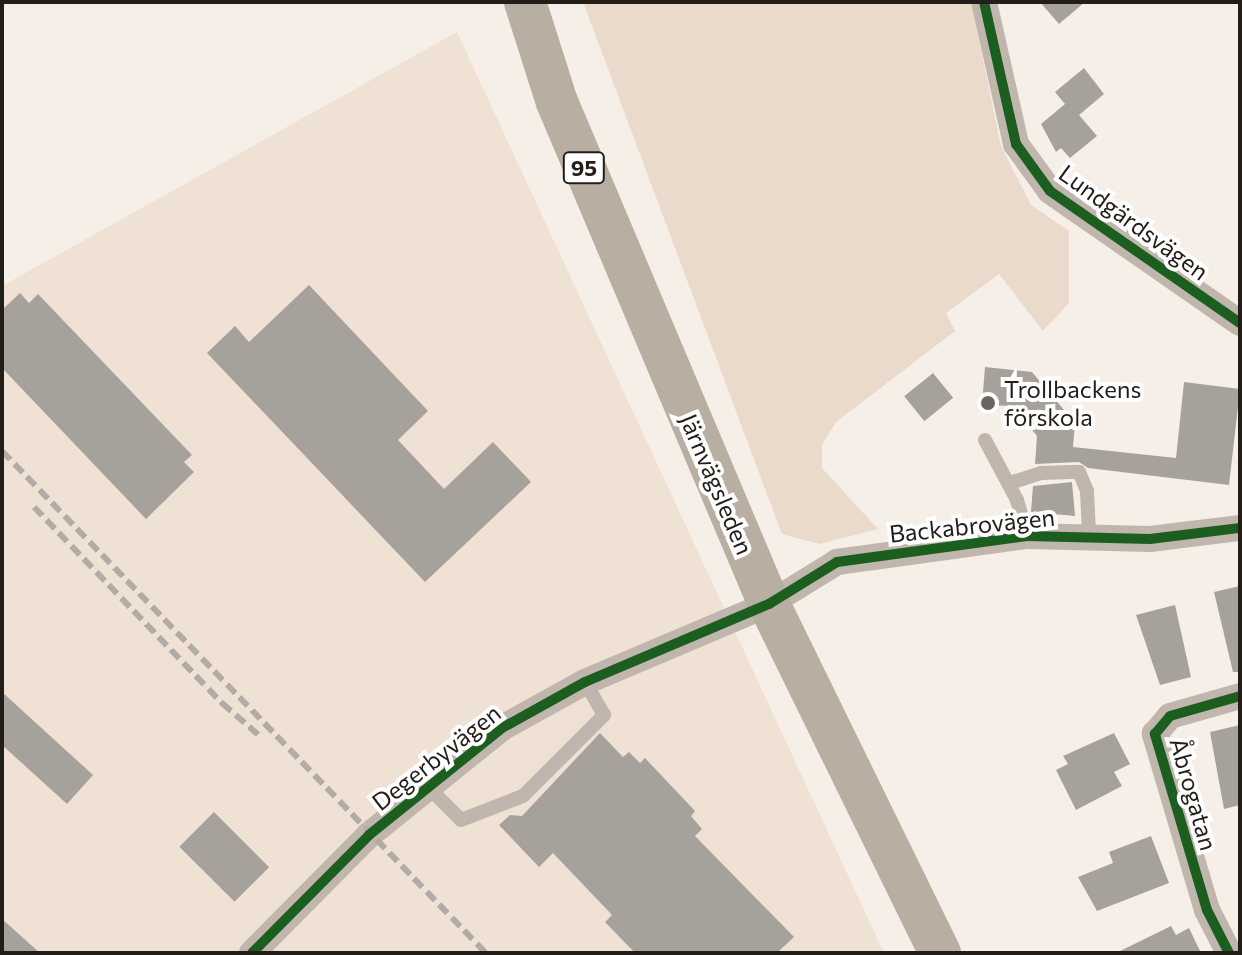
<!DOCTYPE html>
<html>
<head>
<meta charset="utf-8">
<style>
	body { margin:0 }
	#map { position:relative; width:1242px; height:955px; overflow:hidden; background:#f6efe8; font-family:Commissioner,sans-serif }
	div>[style] { position:absolute }
	.built>* { inset:0; background:#efe2d5 }
	.green>* { inset:0; background:#e9dacc }
	.building>* { inset:0; background:#a7a19c; transform-origin:0 0 }
	.service>* { height:14px; margin:-7px; padding:0 7px; transform-origin:7px; border-radius:7px; background:#c0b6ad }
	.minor>* { height:26px; margin:-13px; padding:0 13px; transform-origin:13px; border-radius:13px; background:#c0b6ad }
	.primary>* { height:42px; margin:-21px; padding:0 21px; transform-origin:21px; border-radius:21px; background:#b9aea2 }
	.rail>* { height:6px; margin-top:-3px; transform-origin:0; background:repeating-linear-gradient(90deg,#b3aca6 0 12px,transparent 0 18px) }
	.cycleway>* { height:10px; margin:-5px; padding:0 5px; transform-origin:5px; border-radius:5px; background:#1b5e20 }
	.dots>* { width:22px; height:22px; translate:-50% -50%; box-sizing:border-box; border:4px solid #fefefe; border-radius:50% }
	span { translate:-50% -50%; white-space:nowrap; text-align:center; line-height:1.15; -webkit-text-stroke:8px #fefefe; paint-order:stroke }
	.shield-label span { padding:2px 6px; background:#fefefe; border:2px solid; border-radius:6px; -webkit-text-stroke-width:0 }
	.shield-label { font-size:22px; color:#221d19; font-weight:700 }
	.street-label { font-size:24px; color:#221d19 }
	.poi-label { font-size:24px; color:#221d19 }
	.left { translate:0 -50%; text-align:left }
	.frame { position:absolute; inset:0; border:4px solid #221d19; pointer-events:none }
</style>
</head>
<body>
<div id="map">
	<div class="built">
		<i style="clip-path:polygon(457px 32px,884px 953px,2px 953px,2px 286px)"></i>
	</div>
	<div class="green">
		<i style="clip-path:polygon(583px 2px,971px 2px,1001px 146px,1031px 205px,1069px 231px,1069px 303px,1043px 331px,999px 274px,946px 313px,955px 331px,836px 422px,822px 445px,822px 468px,878px 529px,819px 544px,782px 534px)"></i>
	</div>
	<div class="building">
		<i style="clip-path:polygon(1040px 2px,1085px 2px,1059px 24px)"></i>
		<i style="clip-path:polygon(1084px 68px,1104px 94px,1079px 115px,1097px 136px,1070px 158px,1061px 148px,1056px 152px,1041px 124px,1065px 104px,1055px 92px)"></i>
		<i style="clip-path:polygon(309px 285px,428px 411px,398px 440px,444px 489px,493px 442px,531px 482px,425px 582px,207px 353px,235px 326px,249px 342px)"></i>
		<i style="clip-path:polygon(20px 293px,29px 303px,38px 294px,192px 455px,184px 462px,194px 472px,146px 519px,2px 368px,2px 310px)"></i>
		<i style="clip-path:polygon(985px 367px,1032px 372px,1075px 423px,1073px 447px,1176px 458px,1184px 382px,1240px 389px,1229px 485px,1088px 468px,1079px 462px,1035px 464px,1037px 436px,1013px 406px,982px 405px)"></i>
		<i style="left:933px;top:373px;width:32px;height:37px;rotate:51deg"></i>
		<i style="clip-path:polygon(1072px 482px,1075px 516px,1031px 512px,1033px 486px)"></i>
		<i style="clip-path:polygon(1240px 586px,1240px 672px,1233px 672px,1214px 592px)"></i>
		<i style="clip-path:polygon(1175px 605px,1191px 677px,1160px 685px,1136px 615px)"></i>
		<i style="clip-path:polygon(2px 692px,93px 775px,67px 804px,2px 745px)"></i>
		<i style="clip-path:polygon(1240px 725px,1240px 805px,1224px 809px,1210px 732px)"></i>
		<i style="clip-path:polygon(600px 733px,623px 757px,629px 752px,640px 763px,645px 758px,695px 811px,691px 816px,702px 829px,695px 836px,794px 937px,777px 953px,635px 953px,605px 922px,612px 915px,553px 853px,539px 867px,499px 825px,510px 815px,522px 816px)"></i>
		<i style="clip-path:polygon(1114px 733px,1130px 764px,1114px 772px,1122px 786px,1076px 810px,1056px 770px,1068px 764px,1063px 756px)"></i>
		<i style="left:214px;top:812px;width:78px;height:49px;rotate:45deg"></i>
		<i style="clip-path:polygon(1151px 836px,1169px 883px,1097px 911px,1078px 877px,1113px 863px,1109px 852px)"></i>
		<i style="clip-path:polygon(2px 919px,40px 953px,2px 953px)"></i>
		<i style="clip-path:polygon(1171px 926px,1176px 935px,1189px 928px,1201px 953px,1116px 953px)"></i>
	</div>
	<div class="service">
		<i style="left:985px;top:440px;width:68px;rotate:61.9deg"></i>
		<i style="left:1017px;top:500px;width:37px;rotate:74deg"></i>
		<i style="left:1010px;top:483px;width:33px;rotate:-18deg"></i>
		<i style="left:1041px;top:473px;width:38px;rotate:-2deg"></i>
		<i style="left:1079px;top:472px;width:21px;rotate:67deg"></i>
		<i style="left:1087px;top:491px;width:43px;rotate:87.3deg"></i>
		<i style="left:429px;top:788px;width:45px;rotate:45deg"></i>
		<i style="left:461px;top:820px;width:66px;rotate:-21.2deg"></i>
		<i style="left:523px;top:796px;width:115px;rotate:-45deg"></i>
		<i style="left:604px;top:715px;width:38px;rotate:-120deg"></i>
	</div>
	<div class="minor">
		<i style="left:984px;top:2px;width:146px;rotate:77.3deg"></i>
		<i style="left:1016px;top:144px;width:58px;rotate:54.1deg"></i>
		<i style="left:1050px;top:191px;width:231px;rotate:34.8deg"></i>
		<i style="left:252px;top:953px;width:166px;rotate:-45.2deg"></i>
		<i style="left:369px;top:835px;width:171px;rotate:-38.8deg"></i>
		<i style="left:502px;top:728px;width:95px;rotate:-29deg"></i>
		<i style="left:585px;top:682px;width:200px;rotate:-23deg"></i>
		<i style="left:769px;top:604px;width:80px;rotate:-31.7deg"></i>
		<i style="left:837px;top:562px;width:192px;rotate:-7.8deg"></i>
		<i style="left:1027px;top:536px;width:123px;rotate:1.4deg"></i>
		<i style="left:1150px;top:539px;width:91px;rotate:-7deg"></i>
		<i style="left:1229px;top:953px;width:48px;rotate:-117.1deg"></i>
		<i style="left:1207px;top:910px;width:184px;rotate:-106.5deg"></i>
		<i style="left:1155px;top:734px;width:23px;rotate:-50deg"></i>
		<i style="left:1170px;top:716px;width:73px;rotate:-15.9deg"></i>
	</div>
	<div class="primary">
		<i style="left:525px;top:2px;width:105px;rotate:72.3deg"></i>
		<i style="left:557px;top:102px;width:545px;rotate:67.11deg"></i>
		<i style="left:769px;top:604px;width:389px;rotate:63.9deg"></i>
	</div>
	<div class="rail">
		<i style="left:2px;top:451px;width:697px;rotate:46.05deg"></i>
		<i style="left:34px;top:507px;width:272px;rotate:46.2deg"></i>
		<i style="left:222px;top:703px;width:52px;rotate:41.1deg"></i>
	</div>
	<div class="cycleway">
		<i style="left:984px;top:2px;width:146px;rotate:77.3deg"></i>
		<i style="left:1016px;top:144px;width:58px;rotate:54.1deg"></i>
		<i style="left:1050px;top:191px;width:231px;rotate:34.8deg"></i>
		<i style="left:252px;top:953px;width:166px;rotate:-45.2deg"></i>
		<i style="left:369px;top:835px;width:171px;rotate:-38.8deg"></i>
		<i style="left:502px;top:728px;width:95px;rotate:-29deg"></i>
		<i style="left:585px;top:682px;width:200px;rotate:-23deg"></i>
		<i style="left:769px;top:604px;width:80px;rotate:-31.7deg"></i>
		<i style="left:837px;top:562px;width:192px;rotate:-7.8deg"></i>
		<i style="left:1027px;top:536px;width:123px;rotate:1.4deg"></i>
		<i style="left:1150px;top:539px;width:91px;rotate:-7deg"></i>
		<i style="left:1229px;top:953px;width:48px;rotate:-117.1deg"></i>
		<i style="left:1207px;top:910px;width:184px;rotate:-106.5deg"></i>
		<i style="left:1155px;top:734px;width:23px;rotate:-50deg"></i>
		<i style="left:1170px;top:716px;width:73px;rotate:-15.9deg"></i>
	</div>
	<div class="dots">
		<i style="left:988px;top:403px;background:#6c6661"></i>
	</div>
	<div class="shield-label">
		<span style="left:584px;top:168px">95</span>
	</div>
	<div class="street-label">
		<span style="left:1134px;top:222px;rotate:36deg">Lundgärdsvägen</span>
		<span style="left:717px;top:484px;rotate:67deg">Järnvägsleden</span>
		<span style="left:972px;top:525px;rotate:-6deg">Backabrovägen</span>
		<span style="left:436px;top:757px;rotate:-38deg">Degerbyvägen</span>
		<span style="left:1194px;top:794px;rotate:74deg">Åbrogatan</span>
	</div>
	<div class="poi-label">
		<span class="left" style="left:1004px;top:403px">Trollbackens<br>förskola</span>
	</div>
	<div class="frame"></div>
</div>
</body>
</html>
